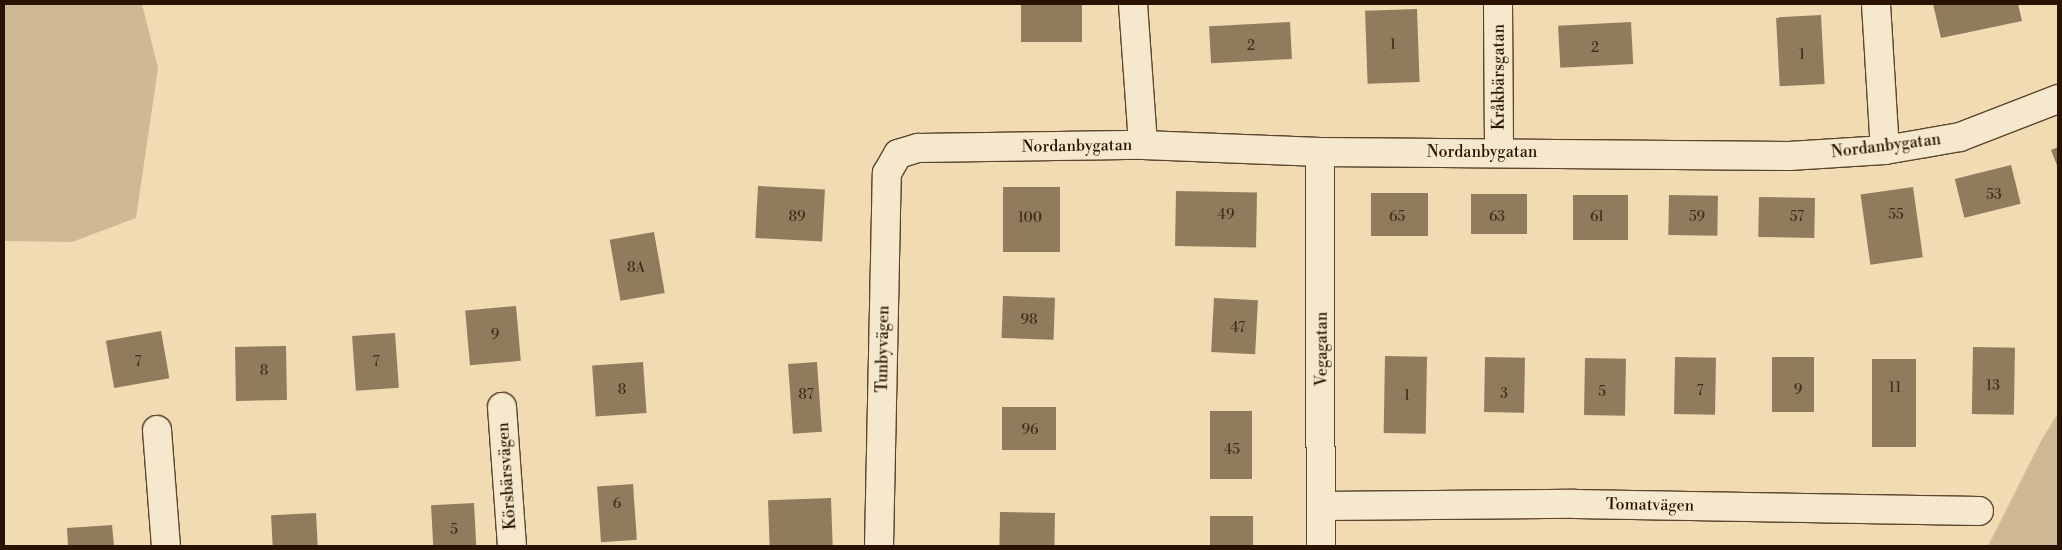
<!DOCTYPE html>
<html>
<head>
<meta charset="utf-8">
<style>
	body { margin:0 }
	#map { position:relative; width:2062px; height:550px; overflow:hidden; background:#f1dbb2; font-family:"Libre Bodoni",serif }
	div>[style] { position:absolute }
	.green>* { inset:0; background:#cfb994 }
	.building>* { inset:0; background:#917b5d; transform-origin:0 0 }
	.roads { filter:drop-shadow(1px 0 #5b452c) drop-shadow(-1px 0 #5b452c) drop-shadow(0 1px #5b452c) drop-shadow(0 -1px #5b452c) }
	.minor>* { height:28px; margin:-14px; padding:0 14px; transform-origin:14px; border-radius:14px; background:#f6e8cd }
	span { translate:-50% -50%; white-space:nowrap; text-align:center; line-height:1.15; -webkit-text-stroke:4px #f6e8cd; paint-order:stroke }
	.number-label { font-size:14px; color:#432d17 }
	.number-label span { -webkit-text-stroke-width:0 }
	.street-label { font-size:16px; color:#291300 }
	.frame { position:absolute; inset:0; border:5px solid #291300; pointer-events:none }
</style>
</head>
<body>
<div id="map">
	<div class="green">
		<i style="clip-path:polygon(4px 4px,142px 4px,158px 68px,136px 218px,72px 242px,4px 241px)"></i>
		<i style="clip-path:polygon(2058px 413px,2058px 546px,1988px 546px,2041px 441px)"></i>
	</div>
	<div class="building">
		<i style="left:1021px;top:4px;width:61px;height:38px"></i>
		<i style="clip-path:polygon(1933px 4px,2018px 4px,2022px 21px,1941px 38px)"></i>
		<i style="left:1417px;top:9px;width:73px;height:52px;rotate:88deg"></i>
		<i style="left:1821px;top:15px;width:69px;height:45px;rotate:87deg"></i>
		<i style="left:1290px;top:22px;width:37px;height:81px;rotate:87deg"></i>
		<i style="left:1631px;top:22px;width:42px;height:73px;rotate:87deg"></i>
		<i style="clip-path:polygon(2058px 147px,2058px 168px,2051px 150px)"></i>
		<i style="left:2011px;top:165px;width:40px;height:58px;rotate:76deg"></i>
		<i style="left:758px;top:186px;width:67px;height:52px;rotate:3deg"></i>
		<i style="left:1003px;top:187px;width:57px;height:65px"></i>
		<i style="left:1913px;top:187px;width:71px;height:53px;rotate:82deg"></i>
		<i style="left:1176px;top:191px;width:81px;height:55px;rotate:1deg"></i>
		<i style="left:1371px;top:193px;width:57px;height:43px"></i>
		<i style="left:1471px;top:194px;width:56px;height:40px"></i>
		<i style="left:1573px;top:195px;width:55px;height:45px"></i>
		<i style="left:1669px;top:195px;width:49px;height:40px;rotate:1deg"></i>
		<i style="left:1759px;top:197px;width:56px;height:40px;rotate:1deg"></i>
		<i style="left:654px;top:232px;width:62px;height:45px;rotate:80deg"></i>
		<i style="left:1003px;top:296px;width:52px;height:42px;rotate:2deg"></i>
		<i style="left:1214px;top:298px;width:44px;height:54px;rotate:3deg"></i>
		<i style="left:516px;top:306px;width:55px;height:51px;rotate:85deg"></i>
		<i style="left:161px;top:331px;width:48px;height:56px;rotate:80deg"></i>
		<i style="left:395px;top:333px;width:55px;height:43px;rotate:86deg"></i>
		<i style="left:286px;top:346px;width:54px;height:51px;rotate:89deg"></i>
		<i style="left:1973px;top:347px;width:42px;height:67px;rotate:1deg"></i>
		<i style="left:1385px;top:356px;width:42px;height:77px;rotate:1deg"></i>
		<i style="left:1485px;top:357px;width:40px;height:55px;rotate:1deg"></i>
		<i style="left:1675px;top:357px;width:41px;height:57px;rotate:1deg"></i>
		<i style="left:1772px;top:357px;width:42px;height:55px"></i>
		<i style="left:1585px;top:358px;width:41px;height:57px;rotate:1deg"></i>
		<i style="left:1872px;top:359px;width:44px;height:88px"></i>
		<i style="left:643px;top:362px;width:51px;height:51px;rotate:86deg"></i>
		<i style="left:817px;top:362px;width:70px;height:29px;rotate:86deg"></i>
		<i style="left:1002px;top:407px;width:54px;height:43px"></i>
		<i style="left:1210px;top:411px;width:42px;height:68px"></i>
		<i style="left:633px;top:484px;width:56px;height:36px;rotate:86deg"></i>
		<i style="left:831px;top:498px;width:48px;height:63px;rotate:88deg"></i>
		<i style="left:474px;top:503px;width:43px;height:43px;rotate:87deg"></i>
		<i style="left:1000px;top:512px;width:55px;height:34px;rotate:1deg"></i>
		<i style="left:316px;top:513px;width:33px;height:45px;rotate:87deg"></i>
		<i style="left:1210px;top:516px;width:43px;height:30px"></i>
		<i style="clip-path:polygon(112px 525px,114px 546px,68px 546px,67px 528px)"></i>
	</div>
	<div class="roads">
		<div class="minor">
			<i style="left:1133px;top:4px;width:141px;rotate:85.9deg"></i>
			<i style="left:1498px;top:4px;width:147px;rotate:89.6deg"></i>
			<i style="left:1876px;top:4px;width:146px;rotate:86.5deg"></i>
			<i style="left:1320px;top:152px;width:394px;rotate:89.9deg"></i>
			<i style="left:502px;top:407px;width:139px;rotate:85.9deg"></i>
			<i style="left:157px;top:430px;width:116px;rotate:85.6deg"></i>
			<i style="left:1322px;top:506px;width:253px;rotate:-0.5deg"></i>
			<i style="left:1575px;top:504px;width:404px;rotate:1deg"></i>
			<i style="left:879px;top:546px;width:373px;rotate:-88.8deg"></i>
			<i style="left:887px;top:173px;width:22px;rotate:-60deg"></i>
			<i style="left:898px;top:154px;width:21px;rotate:-17deg"></i>
			<i style="left:918px;top:148px;width:225px;rotate:-0.8deg"></i>
			<i style="left:1143px;top:145px;width:177px;rotate:2.3deg"></i>
			<i style="left:1320px;top:152px;width:469px;rotate:0.5deg"></i>
			<i style="left:1789px;top:156px;width:96px;rotate:-3.6deg"></i>
			<i style="left:1885px;top:150px;width:76px;rotate:-9.8deg"></i>
			<i style="left:1960px;top:137px;width:105px;rotate:-21.2deg"></i>
		</div>
	</div>
	<div class="number-label">
		<span style="left:1393px;top:45px">1</span>
		<span style="left:1251px;top:46px">2</span>
		<span style="left:1595px;top:48px">2</span>
		<span style="left:1802px;top:55px">1</span>
		<span style="left:1994px;top:195px">53</span>
		<span style="left:1226px;top:215px">49</span>
		<span style="left:1896px;top:215px">55</span>
		<span style="left:797px;top:217px">89</span>
		<span style="left:1397px;top:217px">65</span>
		<span style="left:1497px;top:217px">63</span>
		<span style="left:1597px;top:217px">61</span>
		<span style="left:1697px;top:217px">59</span>
		<span style="left:1797px;top:217px">57</span>
		<span style="left:1030px;top:218px">100</span>
		<span style="left:636px;top:268px">8A</span>
		<span style="left:1029px;top:320px">98</span>
		<span style="left:1238px;top:328px">47</span>
		<span style="left:495px;top:335px">9</span>
		<span style="left:138px;top:362px">7</span>
		<span style="left:376px;top:362px">7</span>
		<span style="left:264px;top:371px">8</span>
		<span style="left:1993px;top:386px">13</span>
		<span style="left:1895px;top:388px">11</span>
		<span style="left:622px;top:390px">8</span>
		<span style="left:1798px;top:390px">9</span>
		<span style="left:1700px;top:391px">7</span>
		<span style="left:1602px;top:392px">5</span>
		<span style="left:1504px;top:394px">3</span>
		<span style="left:806px;top:395px">87</span>
		<span style="left:1407px;top:396px">1</span>
		<span style="left:1030px;top:430px">96</span>
		<span style="left:1232px;top:450px">45</span>
		<span style="left:617px;top:504px">6</span>
		<span style="left:454px;top:530px">5</span>
	</div>
	<div class="street-label">
		<span style="left:1499px;top:77px;rotate:-90deg">Kråkbärsgatan</span>
		<span style="left:1077px;top:146px;rotate:-1deg">Nordanbygatan</span>
		<span style="left:1886px;top:146px;rotate:-7deg">Nordanbygatan</span>
		<span style="left:1482px;top:152px">Nordanbygatan</span>
		<span style="left:883px;top:349px;rotate:-89deg">Tunbyvägen</span>
		<span style="left:1322px;top:349px;rotate:-90deg">Vegagatan</span>
		<span style="left:507px;top:476px;rotate:-94deg">Körsbärsvägen</span>
		<span style="left:1650px;top:505px;rotate:1deg">Tomatvägen</span>
	</div>
	<div class="frame"></div>
</div>
</body>
</html>
